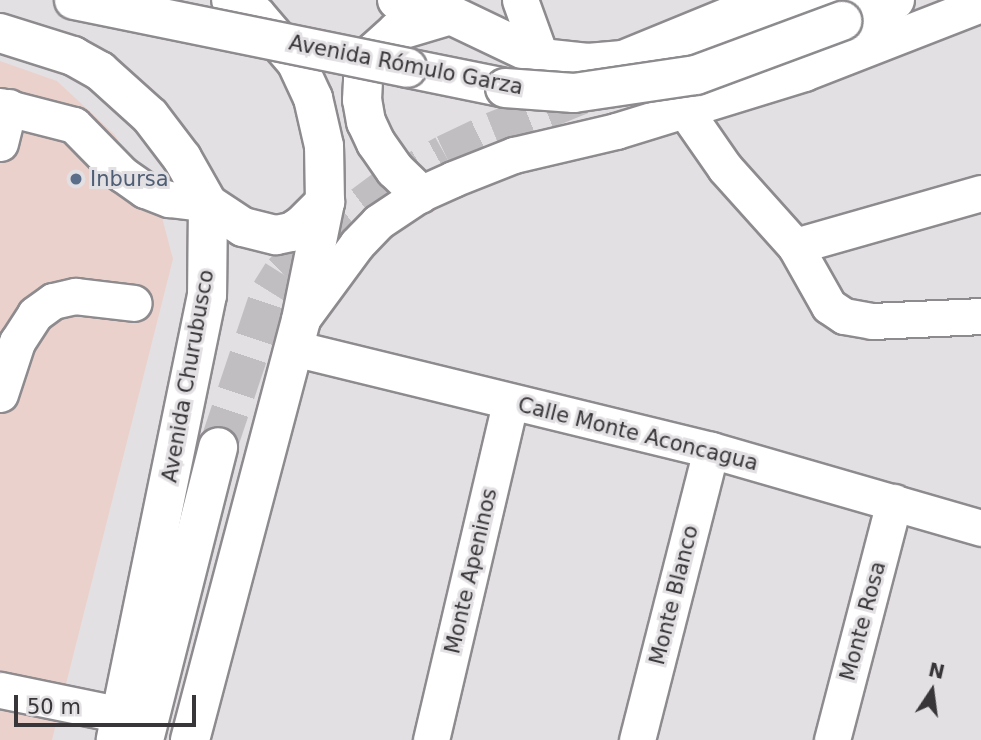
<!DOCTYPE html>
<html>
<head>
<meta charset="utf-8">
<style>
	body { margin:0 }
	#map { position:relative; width:981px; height:740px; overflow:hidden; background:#e3e0e4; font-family:"DejaVu Sans",sans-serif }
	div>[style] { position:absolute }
	.industrial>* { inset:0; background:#ebd1cc }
	.highway-tunnel>* { height:38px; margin-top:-19px; transform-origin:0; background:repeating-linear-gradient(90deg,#c1bec2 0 38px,transparent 0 57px) }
	.roads { filter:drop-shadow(2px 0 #8e8b8f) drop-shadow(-2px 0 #8e8b8f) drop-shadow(0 2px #8e8b8f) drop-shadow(0 -2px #8e8b8f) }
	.minor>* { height:35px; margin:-17.5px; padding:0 17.5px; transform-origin:17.5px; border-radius:17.5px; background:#fff }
	.major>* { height:38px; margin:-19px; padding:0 19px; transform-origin:19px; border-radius:19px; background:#fff }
	.highway>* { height:38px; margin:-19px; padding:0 19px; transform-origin:19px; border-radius:19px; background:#fff }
	.bridges { filter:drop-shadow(2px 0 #8e8b8f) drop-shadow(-2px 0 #8e8b8f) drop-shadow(0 2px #8e8b8f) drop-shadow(0 -2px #8e8b8f) }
	.major-bridge>* { height:38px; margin:-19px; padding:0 19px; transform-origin:19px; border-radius:19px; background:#fff }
	.dots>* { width:19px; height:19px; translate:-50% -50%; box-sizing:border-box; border:4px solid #e3e0e4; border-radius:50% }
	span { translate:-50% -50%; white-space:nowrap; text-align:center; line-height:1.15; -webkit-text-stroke:6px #e3e0e4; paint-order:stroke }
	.street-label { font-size:21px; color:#383638 }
	.service-label { font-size:21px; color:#4e5e75 }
	.left { translate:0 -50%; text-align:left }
	.north { position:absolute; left:897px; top:656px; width:70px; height:70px; -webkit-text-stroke:5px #e3e0e4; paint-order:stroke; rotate:13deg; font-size:19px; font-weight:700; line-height:28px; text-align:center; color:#383638 }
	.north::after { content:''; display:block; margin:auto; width:24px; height:32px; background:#383638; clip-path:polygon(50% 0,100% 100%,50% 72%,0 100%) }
	.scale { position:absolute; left:14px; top:695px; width:182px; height:32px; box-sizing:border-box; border:4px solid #383638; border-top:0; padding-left:9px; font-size:21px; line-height:24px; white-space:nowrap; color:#383638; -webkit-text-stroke:5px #e3e0e4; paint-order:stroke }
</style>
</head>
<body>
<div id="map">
	<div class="industrial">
		<i style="clip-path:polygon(0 61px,57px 81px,115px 135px,162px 217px,173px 259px,52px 740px,0 740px)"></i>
	</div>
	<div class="highway-tunnel">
		<i style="left:218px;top:447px;width:163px;rotate:-71.5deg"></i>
		<i style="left:270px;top:292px;width:22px;rotate:-58deg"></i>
		<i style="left:282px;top:273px;width:49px;rotate:-44.2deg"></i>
		<i style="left:317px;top:239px;width:89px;rotate:-36.7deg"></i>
		<i style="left:388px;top:186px;width:65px;rotate:-29.3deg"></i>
		<i style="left:445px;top:154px;width:53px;rotate:-25.6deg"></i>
		<i style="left:493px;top:131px;width:110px;rotate:-21.9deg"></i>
	</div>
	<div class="roads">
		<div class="minor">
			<i style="left:520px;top:0;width:62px;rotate:70.1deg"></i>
			<i style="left:0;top:106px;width:76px;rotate:14.4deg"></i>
			<i style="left:74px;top:125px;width:69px;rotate:45.6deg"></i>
			<i style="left:122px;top:174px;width:28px;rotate:35deg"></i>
			<i style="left:145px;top:190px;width:26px;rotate:21deg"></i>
			<i style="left:169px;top:199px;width:39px;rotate:7deg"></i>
			<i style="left:684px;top:109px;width:72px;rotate:55.2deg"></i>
			<i style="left:725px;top:168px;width:105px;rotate:48.1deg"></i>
			<i style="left:795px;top:246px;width:69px;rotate:60.5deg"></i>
			<i style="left:829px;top:306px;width:18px;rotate:34deg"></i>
			<i style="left:844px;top:316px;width:28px;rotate:10deg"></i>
			<i style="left:872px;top:321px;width:109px;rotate:-2.6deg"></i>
			<i style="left:0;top:143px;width:37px;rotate:-76deg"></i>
			<i style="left:795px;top:246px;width:193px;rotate:-15.9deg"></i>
			<i style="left:301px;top:320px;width:94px;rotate:-53.6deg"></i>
			<i style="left:357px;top:244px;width:30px;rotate:-46deg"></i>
			<i style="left:378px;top:222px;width:50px;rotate:-33.7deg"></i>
			<i style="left:420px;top:194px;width:36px;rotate:-24deg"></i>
			<i style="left:453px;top:179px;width:66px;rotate:-21.5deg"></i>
			<i style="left:514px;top:155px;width:105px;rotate:-13.2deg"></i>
			<i style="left:616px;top:131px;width:197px;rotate:-17.1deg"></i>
			<i style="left:804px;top:73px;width:190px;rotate:-21.3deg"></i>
			<i style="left:293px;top:348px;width:430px;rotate:13.7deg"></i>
			<i style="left:711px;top:450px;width:281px;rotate:16.1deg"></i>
			<i style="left:0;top:394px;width:55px;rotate:-71.9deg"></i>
			<i style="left:17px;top:342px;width:33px;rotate:-57deg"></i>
			<i style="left:35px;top:314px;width:22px;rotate:-36deg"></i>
			<i style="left:53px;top:301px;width:23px;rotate:-13deg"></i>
			<i style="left:75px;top:296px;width:59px;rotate:6.8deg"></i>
			<i style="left:0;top:690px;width:125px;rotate:11.6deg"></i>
			<i style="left:431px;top:740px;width:347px;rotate:-76.8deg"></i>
			<i style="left:637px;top:740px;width:299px;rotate:-75.7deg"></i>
			<i style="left:832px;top:740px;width:246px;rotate:-75.4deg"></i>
		</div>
		<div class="major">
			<i style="left:397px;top:0;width:56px;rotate:15.5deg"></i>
			<i style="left:451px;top:15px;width:100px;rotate:25.5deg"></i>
			<i style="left:541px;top:58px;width:47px;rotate:6.1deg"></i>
			<i style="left:588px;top:63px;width:35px;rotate:-5deg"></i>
			<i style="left:623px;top:60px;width:159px;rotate:-22.2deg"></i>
			<i style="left:842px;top:21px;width:57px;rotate:-21.6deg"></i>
			<i style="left:407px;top:68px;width:100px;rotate:11.5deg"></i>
			<i style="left:420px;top:194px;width:35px;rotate:-136deg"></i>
			<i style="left:395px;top:170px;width:33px;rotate:-125deg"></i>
			<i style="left:376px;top:143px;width:23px;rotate:-115deg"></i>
			<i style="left:366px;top:122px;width:22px;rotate:-100deg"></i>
			<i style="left:362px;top:100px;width:22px;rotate:-87deg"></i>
			<i style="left:363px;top:78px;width:28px;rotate:-67deg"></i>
			<i style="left:374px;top:52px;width:31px;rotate:-42deg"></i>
			<i style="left:397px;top:31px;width:56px;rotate:-16.5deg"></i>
		</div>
		<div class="highway">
			<i style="left:0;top:33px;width:77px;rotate:17.5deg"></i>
			<i style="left:73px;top:56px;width:31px;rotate:29deg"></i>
			<i style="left:100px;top:71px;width:67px;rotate:42deg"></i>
			<i style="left:150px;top:116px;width:53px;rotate:52.7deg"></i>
			<i style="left:182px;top:158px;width:53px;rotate:60.5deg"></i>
			<i style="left:208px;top:204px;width:91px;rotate:90.6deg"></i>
			<i style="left:207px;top:295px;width:454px;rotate:101.6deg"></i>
			<i style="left:684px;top:60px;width:118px;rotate:-22.4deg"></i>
			<i style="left:793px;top:15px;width:47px;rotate:-18.4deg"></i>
			<i style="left:208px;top:204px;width:42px;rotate:33.3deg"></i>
			<i style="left:243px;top:227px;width:34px;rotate:14deg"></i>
			<i style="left:276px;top:235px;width:15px;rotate:-11deg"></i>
			<i style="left:291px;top:232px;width:13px;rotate:-32deg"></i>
			<i style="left:302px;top:225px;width:33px;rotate:-45deg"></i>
			<i style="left:144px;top:740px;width:302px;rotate:-75.8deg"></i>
			<i style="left:190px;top:740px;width:434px;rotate:-75.2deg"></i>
			<i style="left:301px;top:320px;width:120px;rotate:-78.5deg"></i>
			<i style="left:325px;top:202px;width:56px;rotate:-91deg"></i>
			<i style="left:324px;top:146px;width:49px;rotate:-102.9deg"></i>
			<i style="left:313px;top:98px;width:38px;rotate:-115deg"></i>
			<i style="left:297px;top:63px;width:63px;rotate:-130.5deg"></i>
			<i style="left:256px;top:15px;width:29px;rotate:-149deg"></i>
		</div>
	</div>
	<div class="bridges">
		<div class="major-bridge">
			<i style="left:74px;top:0;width:340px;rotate:11.5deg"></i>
			<i style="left:505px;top:88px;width:69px;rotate:4.1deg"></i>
			<i style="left:574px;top:93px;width:123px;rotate:-8.4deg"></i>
			<i style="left:696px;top:75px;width:156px;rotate:-20.3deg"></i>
		</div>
	</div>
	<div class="dots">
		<i style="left:76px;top:179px;background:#5c6f8a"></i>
	</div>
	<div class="street-label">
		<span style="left:406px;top:65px;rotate:11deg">Avenida Rómulo Garza</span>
		<span style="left:188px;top:376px;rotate:-80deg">Avenida Churubusco</span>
		<span style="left:638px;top:434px;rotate:14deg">Calle Monte Aconcagua</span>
		<span style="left:471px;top:571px;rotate:-77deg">Monte Apeninos</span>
		<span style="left:674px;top:595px;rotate:-76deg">Monte Blanco</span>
		<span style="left:863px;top:621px;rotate:-75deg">Monte Rosa</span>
	</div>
	<div class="service-label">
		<span class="left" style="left:90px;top:179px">Inbursa</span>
	</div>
	<div class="north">N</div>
	<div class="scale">50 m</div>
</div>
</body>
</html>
